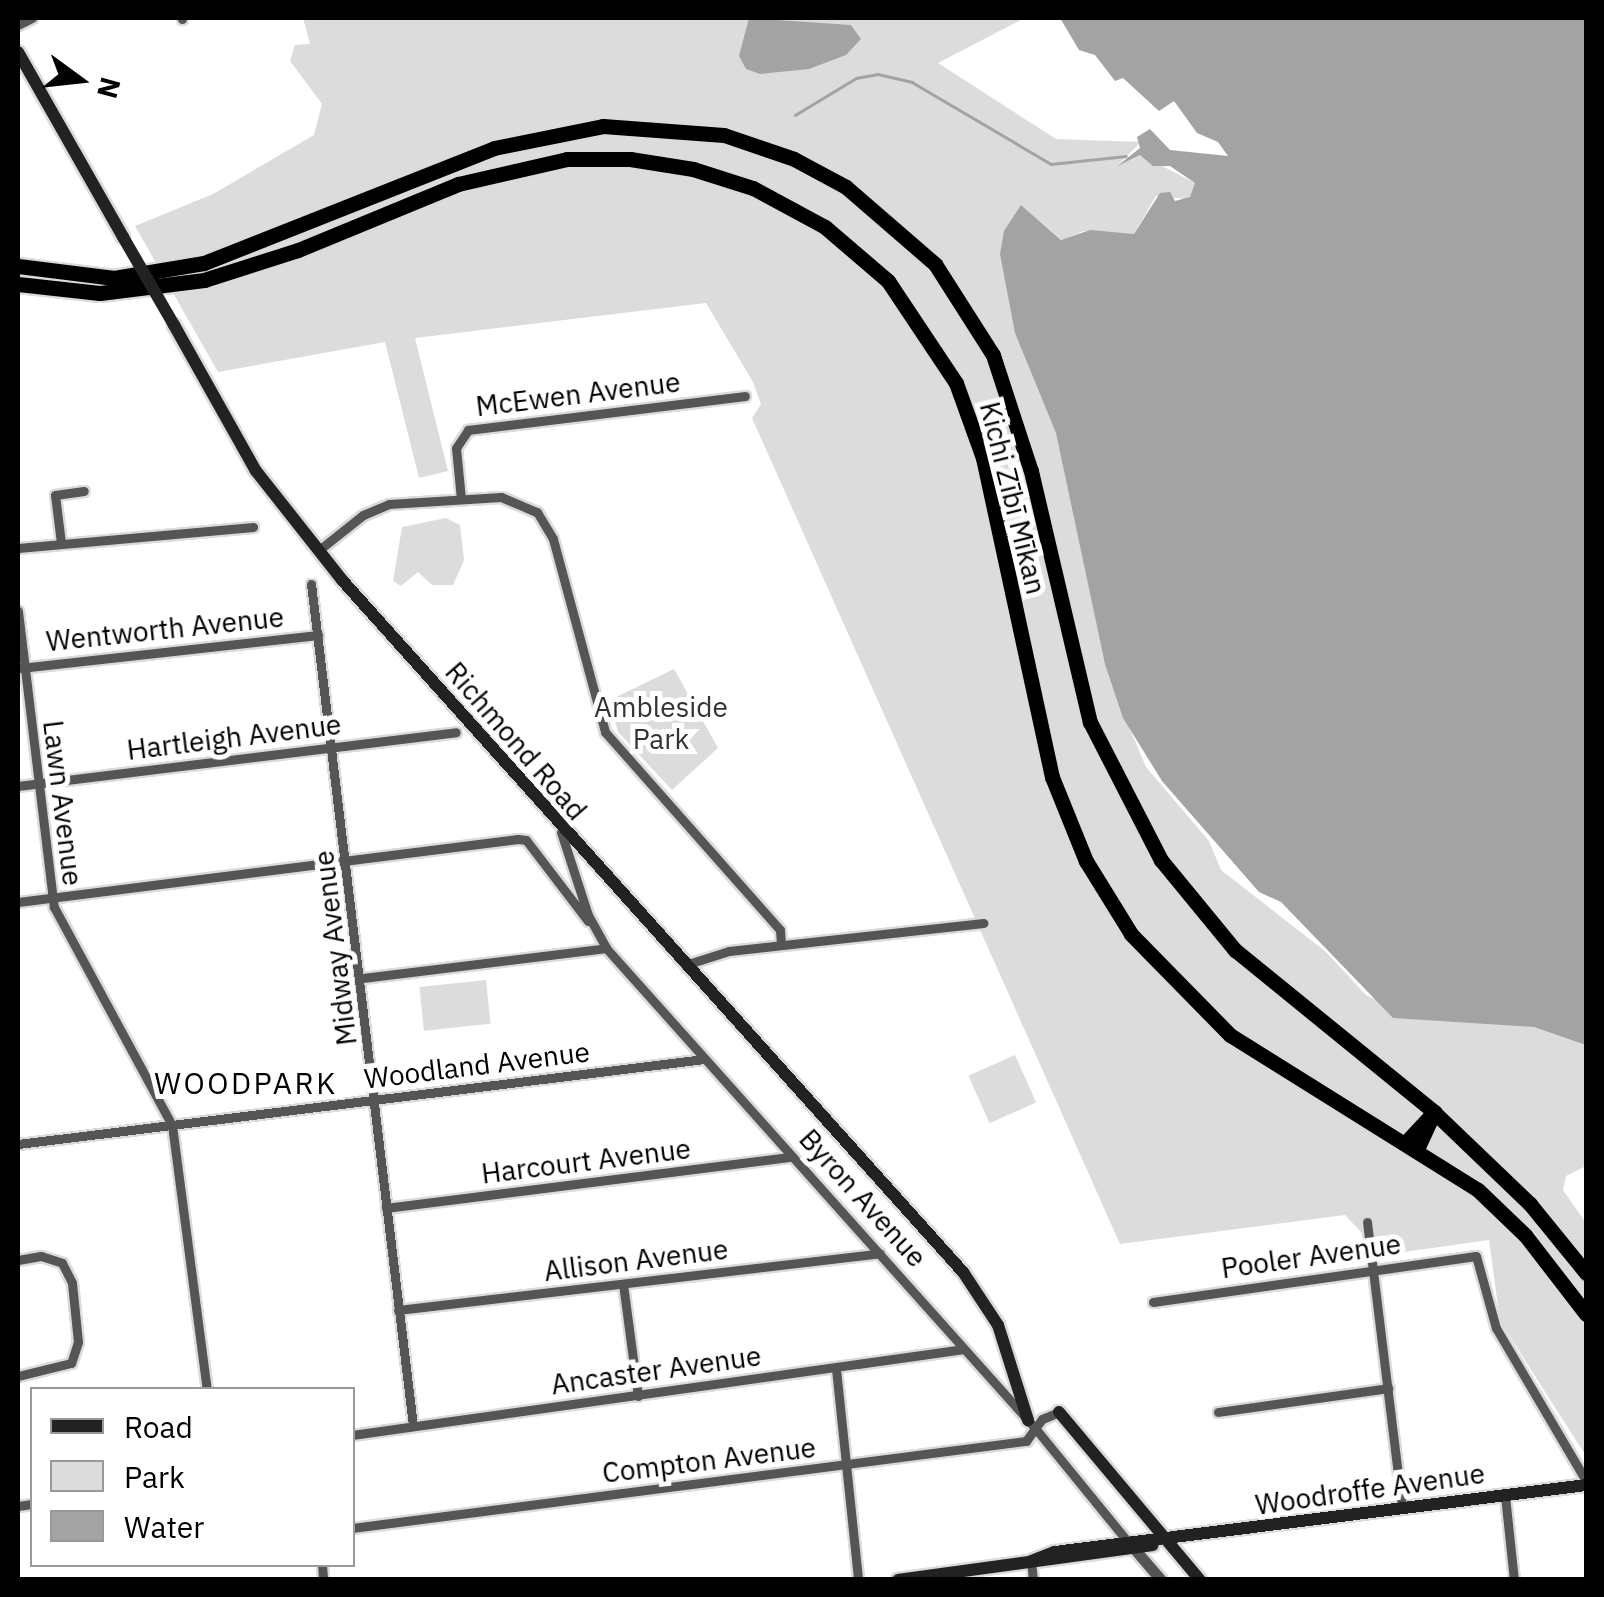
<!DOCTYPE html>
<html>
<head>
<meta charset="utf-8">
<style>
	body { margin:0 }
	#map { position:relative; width:1604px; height:1597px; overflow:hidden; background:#fff; font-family:"IBM Plex Sans",sans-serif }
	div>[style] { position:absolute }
	.green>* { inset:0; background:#dcdcdc; transform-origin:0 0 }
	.water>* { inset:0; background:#a3a3a3 }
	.stream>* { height:2.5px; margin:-1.25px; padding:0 1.25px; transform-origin:1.25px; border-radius:1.25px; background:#a3a3a3 }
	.roads { filter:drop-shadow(2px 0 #dbdbdb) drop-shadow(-2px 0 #dbdbdb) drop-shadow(0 2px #dbdbdb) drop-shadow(0 -2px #dbdbdb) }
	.minor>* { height:9px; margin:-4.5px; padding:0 4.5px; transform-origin:4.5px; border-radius:4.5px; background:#555 }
	.tertiary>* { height:11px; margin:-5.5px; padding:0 5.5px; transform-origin:5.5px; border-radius:5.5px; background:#555 }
	.secondary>* { height:12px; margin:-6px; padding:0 6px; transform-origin:6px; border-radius:6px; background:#222 }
	.trunk>* { height:15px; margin:-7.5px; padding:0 7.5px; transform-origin:7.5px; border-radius:7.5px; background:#000 }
	.secondary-bridge>* { height:12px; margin:-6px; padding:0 6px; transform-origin:6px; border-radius:6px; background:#222 }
	span { translate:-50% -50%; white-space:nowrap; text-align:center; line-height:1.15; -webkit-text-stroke:10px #fff; paint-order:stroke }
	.street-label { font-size:28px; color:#000 }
	.park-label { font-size:28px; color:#333 }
	.neighbourhood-label { font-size:30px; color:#000; letter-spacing:2.5px }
	.frame { position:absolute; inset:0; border:20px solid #000; pointer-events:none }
	.legend { position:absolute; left:30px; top:1387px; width:325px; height:180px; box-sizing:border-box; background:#fff; border:2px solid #999; margin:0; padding:12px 18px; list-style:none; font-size:30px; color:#000 }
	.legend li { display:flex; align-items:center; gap:20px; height:50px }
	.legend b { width:50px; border:2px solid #999 }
	.north { position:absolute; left:30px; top:30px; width:100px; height:100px; -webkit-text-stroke:8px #fff; paint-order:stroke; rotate:105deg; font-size:28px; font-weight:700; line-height:40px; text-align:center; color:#000 }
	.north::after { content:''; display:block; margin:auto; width:35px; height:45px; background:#000; clip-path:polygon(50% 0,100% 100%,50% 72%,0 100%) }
</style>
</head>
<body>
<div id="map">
	<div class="green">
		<i style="clip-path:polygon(303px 18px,1025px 18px,938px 63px,1056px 139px,1141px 142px,1116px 167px,1141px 155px,1195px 183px,1198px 190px,1187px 199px,1156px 196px,1134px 234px,1084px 231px,1062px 240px,1021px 205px,1052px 414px,1119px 703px,1146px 767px,1209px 841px,1221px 870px,1325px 951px,1366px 995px,1416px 1019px,1510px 1020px,1586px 1036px,1586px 1166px,1566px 1176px,1563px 1190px,1586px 1223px,1586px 1456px,1500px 1321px,1489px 1240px,1382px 1255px,1345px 1215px,1120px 1244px,752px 418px,761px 404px,753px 382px,706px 303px,415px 338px,448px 471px,419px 478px,385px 342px,218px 372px,135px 226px,213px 194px,314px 135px,322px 104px,290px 61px,295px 45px,310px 44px)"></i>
		<i style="clip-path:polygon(446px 518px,460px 525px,464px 560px,453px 585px,432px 585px,418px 572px,401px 586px,393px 581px,402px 527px)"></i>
		<i style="clip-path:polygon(674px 669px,718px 748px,672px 790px,618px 732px,610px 700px)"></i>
		<i style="left:486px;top:980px;width:44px;height:67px;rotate:84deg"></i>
		<i style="left:1015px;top:1055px;width:52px;height:51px;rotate:66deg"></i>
	</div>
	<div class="water">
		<i style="clip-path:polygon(749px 18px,851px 25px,861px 39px,846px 55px,809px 69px,760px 74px,746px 69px,739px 56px)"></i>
		<i style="clip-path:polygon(1060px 18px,1586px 18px,1586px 1045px,1534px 1027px,1393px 1018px,1281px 902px,1259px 892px,1162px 781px,1123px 718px,1105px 664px,1056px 433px,1015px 333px,1000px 254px,1004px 231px,1021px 205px,1061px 240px,1090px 230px,1134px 234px,1160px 193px,1170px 192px,1175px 201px,1190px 197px,1195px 183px,1170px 166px,1153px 166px,1140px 155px,1116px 167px,1140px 148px,1137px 137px,1150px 129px,1170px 150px,1228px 156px,1218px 142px,1197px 133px,1174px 101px,1159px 111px,1123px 78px,1115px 81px,1095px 55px,1079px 50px)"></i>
	</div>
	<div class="stream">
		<i style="left:795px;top:115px;width:71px;rotate:-31.2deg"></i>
		<i style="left:856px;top:78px;width:22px;rotate:-10deg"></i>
		<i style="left:878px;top:74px;width:35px;rotate:13deg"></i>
		<i style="left:912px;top:82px;width:161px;rotate:30.5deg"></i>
		<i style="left:1051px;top:164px;width:75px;rotate:-6.1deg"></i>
	</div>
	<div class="roads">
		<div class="minor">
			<i style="left:182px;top:18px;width:1px;rotate:90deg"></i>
			<i style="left:18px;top:25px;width:16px;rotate:-27deg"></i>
			<i style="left:461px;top:499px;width:51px;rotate:-95.6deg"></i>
			<i style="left:456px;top:448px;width:22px;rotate:-56deg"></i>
			<i style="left:468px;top:430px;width:279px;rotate:-7deg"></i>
			<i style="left:61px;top:543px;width:48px;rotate:-97.1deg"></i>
			<i style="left:55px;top:495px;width:29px;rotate:-8deg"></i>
			<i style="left:18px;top:548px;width:236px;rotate:-5.1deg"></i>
			<i style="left:319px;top:550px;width:56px;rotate:-38.5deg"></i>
			<i style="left:363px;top:515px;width:28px;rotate:-23deg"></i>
			<i style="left:389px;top:504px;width:112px;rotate:-3.6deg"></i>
			<i style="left:501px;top:497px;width:39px;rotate:23deg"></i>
			<i style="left:537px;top:512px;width:31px;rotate:59deg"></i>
			<i style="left:553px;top:539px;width:200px;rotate:74.9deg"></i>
			<i style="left:605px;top:732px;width:264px;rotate:48.5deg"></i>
			<i style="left:780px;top:930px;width:15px;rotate:86deg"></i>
			<i style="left:311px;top:584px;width:848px;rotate:83.09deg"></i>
			<i style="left:18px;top:611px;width:298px;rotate:83.1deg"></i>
			<i style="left:54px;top:907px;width:248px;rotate:61.6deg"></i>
			<i style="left:172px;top:1125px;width:267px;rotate:82.5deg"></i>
			<i style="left:20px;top:668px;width:300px;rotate:-6.3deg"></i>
			<i style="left:18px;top:786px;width:441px;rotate:-7deg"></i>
			<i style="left:561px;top:832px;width:87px;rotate:72deg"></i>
			<i style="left:588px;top:915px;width:38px;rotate:61deg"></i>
			<i style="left:606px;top:948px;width:644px;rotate:48.21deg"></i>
			<i style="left:1035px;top:1428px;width:147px;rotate:50.8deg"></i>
			<i style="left:18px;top:902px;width:504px;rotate:-7.18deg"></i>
			<i style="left:518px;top:839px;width:8px;rotate:7deg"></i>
			<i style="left:526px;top:840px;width:102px;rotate:52.6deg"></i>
			<i style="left:685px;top:965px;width:46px;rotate:-17.7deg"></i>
			<i style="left:729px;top:951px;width:256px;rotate:-6.3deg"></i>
			<i style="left:363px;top:978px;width:245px;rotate:-7deg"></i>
			<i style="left:18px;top:1144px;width:691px;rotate:-7.06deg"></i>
			<i style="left:386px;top:1208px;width:408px;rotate:-7.2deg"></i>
			<i style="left:1367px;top:1222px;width:289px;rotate:83deg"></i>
			<i style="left:18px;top:1260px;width:23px;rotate:-10deg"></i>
			<i style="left:41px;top:1256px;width:22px;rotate:18deg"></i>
			<i style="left:62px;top:1263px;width:22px;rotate:63deg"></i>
			<i style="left:72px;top:1283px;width:59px;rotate:84.2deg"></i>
			<i style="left:78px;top:1342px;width:22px;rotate:108deg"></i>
			<i style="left:71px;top:1363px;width:55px;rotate:166.2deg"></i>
			<i style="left:623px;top:1284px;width:113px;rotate:82.4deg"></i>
			<i style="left:1153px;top:1302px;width:326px;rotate:-8.1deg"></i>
			<i style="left:1476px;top:1256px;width:75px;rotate:74.5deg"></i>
			<i style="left:1496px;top:1328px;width:178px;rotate:59.5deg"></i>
			<i style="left:398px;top:1310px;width:485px;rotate:-6.7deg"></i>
			<i style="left:836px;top:1369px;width:212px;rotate:84deg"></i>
			<i style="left:1218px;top:1412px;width:172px;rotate:-8deg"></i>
			<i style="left:352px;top:1435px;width:618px;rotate:-8deg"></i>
			<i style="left:1505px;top:1496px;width:84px;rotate:83.9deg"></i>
			<i style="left:18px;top:1506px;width:14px;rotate:-8deg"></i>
			<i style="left:352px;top:1528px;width:680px;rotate:-7.36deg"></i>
			<i style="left:1026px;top:1441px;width:27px;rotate:-54deg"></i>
			<i style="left:1042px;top:1419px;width:18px;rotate:-22deg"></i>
			<i style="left:1031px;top:1561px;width:19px;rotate:84deg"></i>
			<i style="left:322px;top:1564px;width:16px;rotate:86deg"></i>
		</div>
		<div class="tertiary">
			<i style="left:1131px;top:1545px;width:46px;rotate:49.4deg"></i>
		</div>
		<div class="secondary">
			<i style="left:18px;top:52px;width:213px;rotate:60.4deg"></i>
			<i style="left:174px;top:325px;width:167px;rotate:60.7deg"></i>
			<i style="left:256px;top:471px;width:139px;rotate:51.7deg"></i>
			<i style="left:342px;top:580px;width:930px;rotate:48.1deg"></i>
			<i style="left:963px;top:1272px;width:64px;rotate:56.6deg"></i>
			<i style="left:998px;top:1325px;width:100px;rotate:72.5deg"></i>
			<i style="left:1059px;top:1412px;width:219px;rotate:50deg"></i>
			<i style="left:1031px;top:1561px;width:26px;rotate:-21deg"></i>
			<i style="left:1055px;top:1552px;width:535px;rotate:-7.19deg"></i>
			<i style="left:898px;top:1580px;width:257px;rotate:-7.8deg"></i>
		</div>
		<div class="trunk">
			<i style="left:18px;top:266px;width:97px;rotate:7.1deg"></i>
			<i style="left:114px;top:278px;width:91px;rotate:-9.5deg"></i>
			<i style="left:204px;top:263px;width:312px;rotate:-21.6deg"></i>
			<i style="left:494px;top:148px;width:111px;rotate:-11.4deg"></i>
			<i style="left:603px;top:126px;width:121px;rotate:4.3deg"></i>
			<i style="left:724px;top:135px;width:74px;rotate:18.9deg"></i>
			<i style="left:794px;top:159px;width:59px;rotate:28.3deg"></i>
			<i style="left:846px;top:187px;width:118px;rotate:40.9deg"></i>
			<i style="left:935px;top:264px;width:108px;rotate:57.5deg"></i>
			<i style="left:993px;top:355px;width:122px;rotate:71.9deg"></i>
			<i style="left:1031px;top:471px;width:258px;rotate:76.8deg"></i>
			<i style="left:1090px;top:722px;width:155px;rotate:62.8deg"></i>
			<i style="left:1161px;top:860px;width:117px;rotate:50.6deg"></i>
			<i style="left:1235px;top:950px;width:257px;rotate:39.1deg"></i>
			<i style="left:1434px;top:1112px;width:133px;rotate:43.8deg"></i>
			<i style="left:1530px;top:1204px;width:89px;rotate:50.9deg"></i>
			<i style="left:18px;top:284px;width:82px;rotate:6.3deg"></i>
			<i style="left:100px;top:293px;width:105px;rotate:-7.1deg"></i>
			<i style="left:204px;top:280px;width:99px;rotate:-17.7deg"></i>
			<i style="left:298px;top:250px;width:173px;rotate:-22.4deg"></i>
			<i style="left:458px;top:184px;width:112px;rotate:-12.9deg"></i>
			<i style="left:567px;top:159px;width:63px"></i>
			<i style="left:630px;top:159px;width:64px;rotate:9deg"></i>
			<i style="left:693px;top:169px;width:63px;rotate:17.6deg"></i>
			<i style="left:753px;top:188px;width:82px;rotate:28.4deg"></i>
			<i style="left:825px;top:227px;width:83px;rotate:40.6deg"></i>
			<i style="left:888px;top:281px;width:123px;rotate:56.3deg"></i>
			<i style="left:956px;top:383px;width:80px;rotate:70.2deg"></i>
			<i style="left:983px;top:458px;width:326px;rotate:77.8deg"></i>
			<i style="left:1052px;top:777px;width:91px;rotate:68deg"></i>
			<i style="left:1086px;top:861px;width:86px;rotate:58.3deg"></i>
			<i style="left:1131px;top:934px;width:141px;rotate:45.6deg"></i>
			<i style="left:1230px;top:1035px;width:292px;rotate:32deg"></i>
			<i style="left:1478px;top:1190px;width:65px;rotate:43.8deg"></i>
			<i style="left:1525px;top:1235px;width:100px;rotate:52.3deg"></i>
			<i style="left:1406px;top:1142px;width:41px;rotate:-47deg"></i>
			<i style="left:1417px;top:1149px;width:41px;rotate:-65.3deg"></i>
		</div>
	</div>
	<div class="secondary-bridge">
		<i style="left:123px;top:237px;width:102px;rotate:59.9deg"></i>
	</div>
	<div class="street-label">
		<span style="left:578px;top:394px;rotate:-7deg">McEwen Avenue</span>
		<span style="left:1013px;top:498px;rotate:76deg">Kichi Zībī Mīkan</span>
		<span style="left:165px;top:629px;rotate:-6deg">Wentworth Avenue</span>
		<span style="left:234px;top:737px;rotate:-7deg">Hartleigh Avenue</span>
		<span style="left:516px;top:741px;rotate:49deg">Richmond Road</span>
		<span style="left:63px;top:803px;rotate:83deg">Lawn Avenue</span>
		<span style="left:335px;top:948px;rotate:-97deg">Midway Avenue</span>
		<span style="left:477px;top:1065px;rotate:-7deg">Woodland Avenue</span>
		<span style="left:586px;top:1161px;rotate:-7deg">Harcourt Avenue</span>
		<span style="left:863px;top:1198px;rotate:48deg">Byron Avenue</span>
		<span style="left:1311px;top:1256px;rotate:-8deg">Pooler Avenue</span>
		<span style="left:636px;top:1260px;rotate:-7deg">Allison Avenue</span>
		<span style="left:656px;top:1370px;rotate:-8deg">Ancaster Avenue</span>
		<span style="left:709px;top:1460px;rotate:-7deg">Compton Avenue</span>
		<span style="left:1370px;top:1489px;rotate:-8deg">Woodroffe Avenue</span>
	</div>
	<div class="park-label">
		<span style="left:661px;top:723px">Ambleside<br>Park</span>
	</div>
	<div class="neighbourhood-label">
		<span style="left:246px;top:1083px">WOODPARK</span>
	</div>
	<div class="frame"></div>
	<ul class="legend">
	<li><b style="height:12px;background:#222"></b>Road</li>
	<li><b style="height:28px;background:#dcdcdc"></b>Park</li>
	<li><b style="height:28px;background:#a3a3a3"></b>Water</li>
	</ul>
	<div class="north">N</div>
</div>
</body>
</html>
